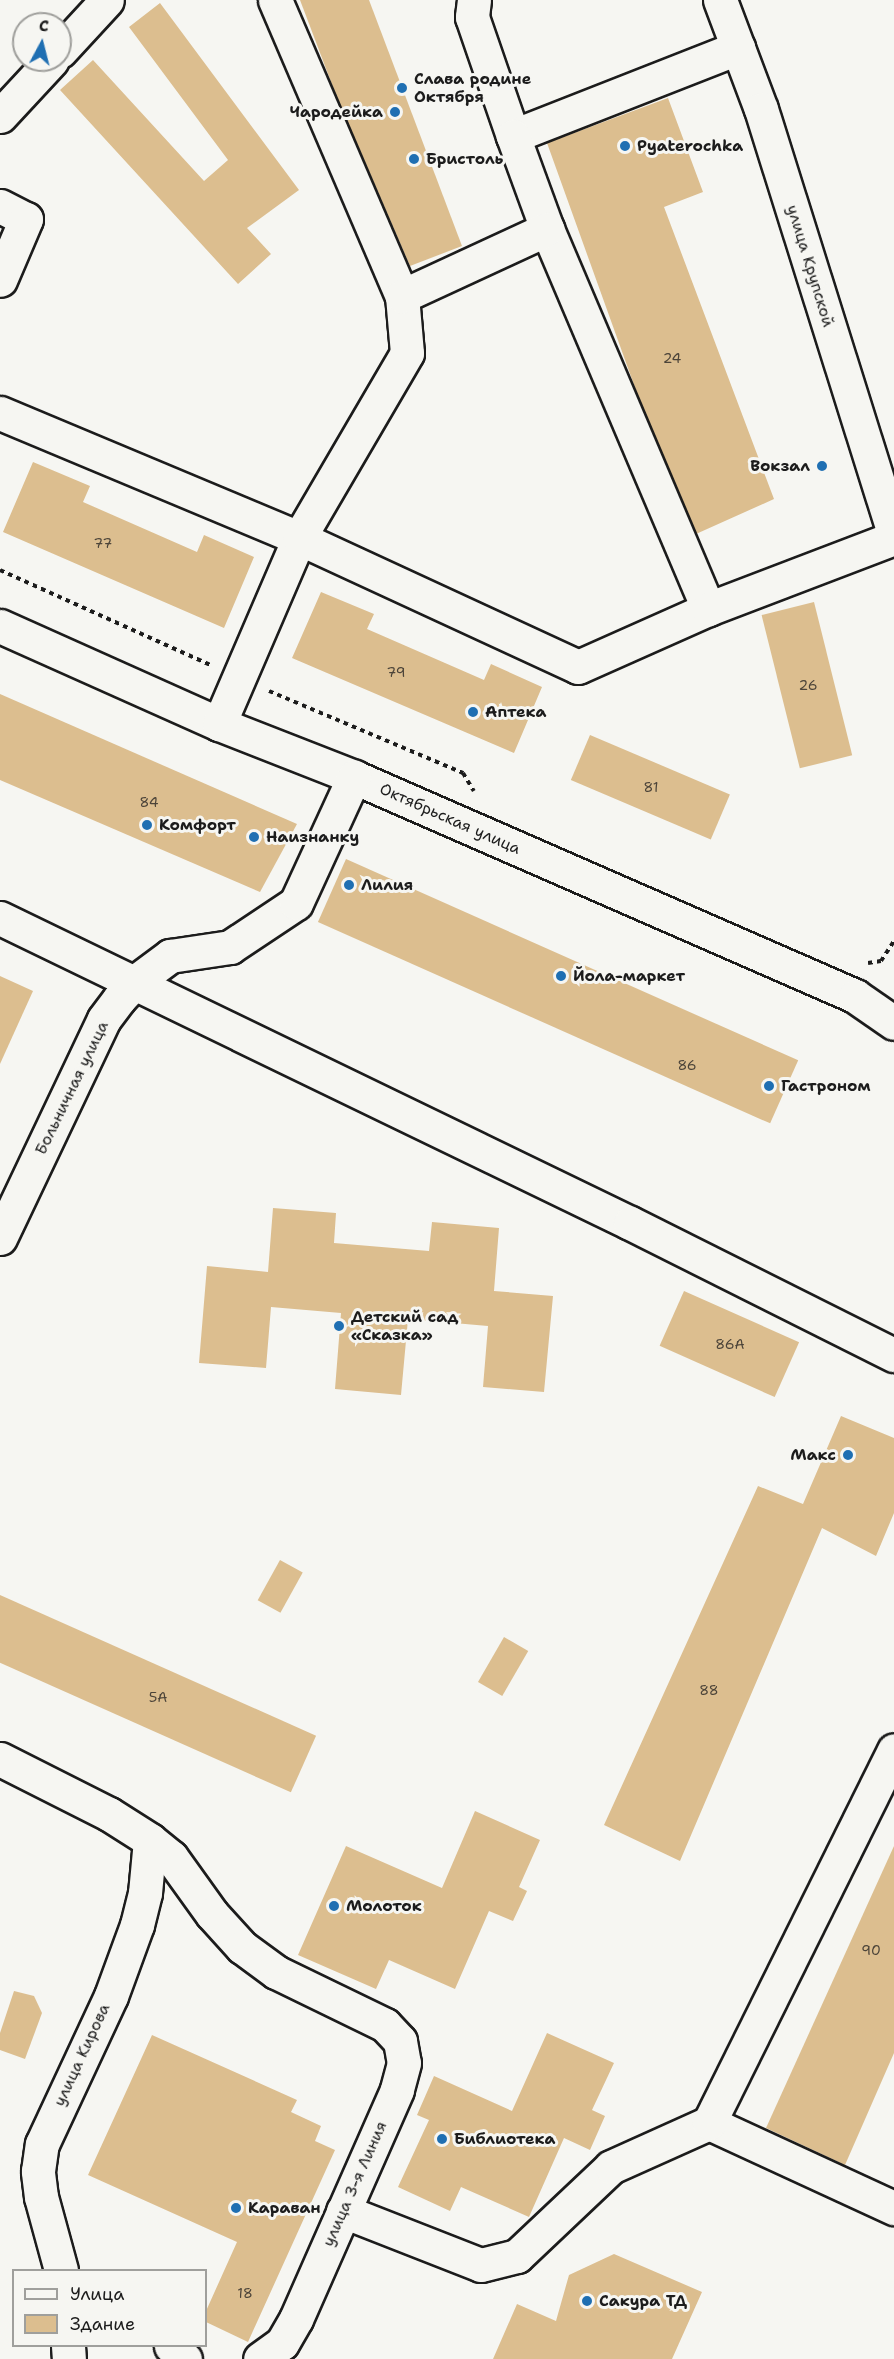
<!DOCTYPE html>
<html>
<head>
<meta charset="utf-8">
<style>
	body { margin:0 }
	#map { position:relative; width:894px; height:2359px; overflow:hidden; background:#f6f6f2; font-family:"Shantell Sans",sans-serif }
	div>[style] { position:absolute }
	.building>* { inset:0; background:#dcbe8f; transform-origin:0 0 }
	.path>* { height:4px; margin-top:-2px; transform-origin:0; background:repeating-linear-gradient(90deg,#1c1c1c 0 4.5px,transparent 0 9px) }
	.roads { filter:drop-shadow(2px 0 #1c1c1c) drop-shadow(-2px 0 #1c1c1c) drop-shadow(0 2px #1c1c1c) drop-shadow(0 -2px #1c1c1c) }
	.minor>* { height:33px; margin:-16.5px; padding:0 16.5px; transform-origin:16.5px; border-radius:16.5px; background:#f6f6f2 }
	.dots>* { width:16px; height:16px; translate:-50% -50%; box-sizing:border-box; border:3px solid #f6f6f2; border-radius:50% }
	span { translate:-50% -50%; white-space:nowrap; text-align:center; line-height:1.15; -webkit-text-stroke:6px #f6f6f2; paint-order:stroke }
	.number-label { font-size:14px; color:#4c4439 }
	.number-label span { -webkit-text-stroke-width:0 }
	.poi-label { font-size:16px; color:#1c1c1c; font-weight:700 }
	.left { translate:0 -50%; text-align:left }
	.right { translate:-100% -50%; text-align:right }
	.street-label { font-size:16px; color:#1c1c1c }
	.legend { position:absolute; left:12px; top:2269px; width:195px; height:78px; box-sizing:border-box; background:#f6f6f2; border:2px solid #9f9f9c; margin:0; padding:8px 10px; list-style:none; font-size:18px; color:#1c1c1c }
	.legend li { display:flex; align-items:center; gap:12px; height:30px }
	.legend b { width:30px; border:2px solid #9f9f9c }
	.north { position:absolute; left:12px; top:12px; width:60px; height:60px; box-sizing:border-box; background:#f6f6f2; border:2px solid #9f9f9c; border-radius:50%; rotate:7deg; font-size:16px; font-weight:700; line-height:24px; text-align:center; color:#1c1c1c }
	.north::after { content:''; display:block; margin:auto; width:21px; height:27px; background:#1f6fb2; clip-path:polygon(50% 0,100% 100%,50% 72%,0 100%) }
</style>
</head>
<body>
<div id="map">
	<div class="building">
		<i style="clip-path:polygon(300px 0,369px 0,462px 246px,410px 266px,336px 95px)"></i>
		<i style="clip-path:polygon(160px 3px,299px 190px,247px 228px,271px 254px,238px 284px,60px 90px,93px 60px,204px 181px,228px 160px,129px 27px)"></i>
		<i style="clip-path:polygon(668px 98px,703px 192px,664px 207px,774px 499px,696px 534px,638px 396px,547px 143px)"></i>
		<i style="clip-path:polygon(33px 462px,90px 486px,83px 502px,197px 552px,204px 535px,254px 557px,224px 628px,3px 532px)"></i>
		<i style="clip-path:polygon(321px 592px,374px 614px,367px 629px,484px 680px,491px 664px,542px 687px,514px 753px,292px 658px)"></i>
		<i style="left:814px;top:602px;width:158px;height:54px;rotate:76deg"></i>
		<i style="clip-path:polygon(0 694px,297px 824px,260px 892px,0 780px)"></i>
		<i style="left:590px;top:735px;width:152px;height:49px;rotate:23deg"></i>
		<i style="left:346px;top:859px;width:495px;height:69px;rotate:24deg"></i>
		<i style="clip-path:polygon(0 976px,33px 991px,0 1064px)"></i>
		<i style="clip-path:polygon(273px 1208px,336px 1213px,334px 1243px,429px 1251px,432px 1222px,499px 1228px,494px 1291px,553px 1296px,544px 1392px,483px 1387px,488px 1326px,408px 1319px,401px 1395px,335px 1389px,341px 1313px,271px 1307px,266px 1368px,199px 1363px,207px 1266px,268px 1272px)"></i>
		<i style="left:684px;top:1291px;width:126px;height:60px;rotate:24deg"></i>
		<i style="clip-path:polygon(841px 1416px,894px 1438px,894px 1513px,876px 1556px,822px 1528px,680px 1861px,604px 1825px,758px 1486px,803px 1504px)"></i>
		<i style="left:280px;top:1560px;width:26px;height:46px;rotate:29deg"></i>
		<i style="left:0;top:1595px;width:346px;height:62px;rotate:24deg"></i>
		<i style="left:504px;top:1637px;width:28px;height:52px;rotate:30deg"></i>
		<i style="clip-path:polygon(475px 1811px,540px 1840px,519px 1887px,527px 1891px,513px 1921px,489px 1911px,455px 1989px,389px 1960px,376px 1989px,298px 1955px,346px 1846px,442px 1888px)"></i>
		<i style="clip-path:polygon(894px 1846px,894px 2053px,845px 2165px,766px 2128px)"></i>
		<i style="clip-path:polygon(14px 1991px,34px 1996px,42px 2013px,25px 2059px,0 2050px,0 2033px)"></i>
		<i style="clip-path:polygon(547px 2033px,614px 2063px,592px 2110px,605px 2116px,590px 2150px,564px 2138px,529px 2217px,461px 2187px,450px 2211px,398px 2187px,429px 2120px,417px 2115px,434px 2076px,512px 2111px)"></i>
		<i style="clip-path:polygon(152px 2035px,297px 2100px,291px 2112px,321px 2126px,315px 2141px,335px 2150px,248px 2342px,206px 2322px,206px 2311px,237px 2242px,88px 2175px)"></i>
		<i style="clip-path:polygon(614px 2254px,702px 2292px,672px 2359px,493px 2359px,517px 2304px,556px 2321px,569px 2275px)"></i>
	</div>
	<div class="path">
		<i style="left:0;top:570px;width:230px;rotate:24.3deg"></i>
		<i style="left:269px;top:691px;width:211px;rotate:22.9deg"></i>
		<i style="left:463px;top:773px;width:21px;rotate:59deg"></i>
		<i style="left:868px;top:963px;width:13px;rotate:-9deg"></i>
		<i style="left:881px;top:961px;width:24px;rotate:-57deg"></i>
	</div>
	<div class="roads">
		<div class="minor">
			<i style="left:275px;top:0;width:322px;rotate:66.8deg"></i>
			<i style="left:474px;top:0;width:17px;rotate:97deg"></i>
			<i style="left:472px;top:17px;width:126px;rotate:71deg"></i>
			<i style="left:513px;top:136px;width:242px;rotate:-21.4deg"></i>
			<i style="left:720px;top:0;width:116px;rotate:69.4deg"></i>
			<i style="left:761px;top:109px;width:445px;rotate:72.6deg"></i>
			<i style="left:60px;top:51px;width:69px;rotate:-47.3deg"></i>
			<i style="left:0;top:116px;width:76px;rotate:-47.1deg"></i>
			<i style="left:513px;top:136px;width:99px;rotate:69.9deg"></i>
			<i style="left:547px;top:229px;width:413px;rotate:67deg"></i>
			<i style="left:0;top:206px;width:29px;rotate:27deg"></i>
			<i style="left:26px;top:219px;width:66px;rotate:113.1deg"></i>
			<i style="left:0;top:413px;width:324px;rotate:22.7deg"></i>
			<i style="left:299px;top:538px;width:307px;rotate:24.8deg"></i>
			<i style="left:578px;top:667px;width:142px;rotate:-24deg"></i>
			<i style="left:708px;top:609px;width:199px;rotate:-20.9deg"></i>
			<i style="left:0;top:626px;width:240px;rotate:24.1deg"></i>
			<i style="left:219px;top:724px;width:145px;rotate:21.4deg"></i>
			<i style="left:354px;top:777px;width:547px;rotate:23.61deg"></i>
			<i style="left:855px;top:996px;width:47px;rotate:34.7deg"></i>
			<i style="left:219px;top:724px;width:202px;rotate:-66.7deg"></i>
			<i style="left:299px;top:538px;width:214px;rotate:-59.7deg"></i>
			<i style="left:407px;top:353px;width:57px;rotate:-95deg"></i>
			<i style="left:402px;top:296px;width:160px;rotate:-24.8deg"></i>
			<i style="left:0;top:918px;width:700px;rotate:25.83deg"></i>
			<i style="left:630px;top:1223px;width:295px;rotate:26.6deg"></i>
			<i style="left:0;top:1238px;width:242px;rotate:-64.6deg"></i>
			<i style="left:104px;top:1019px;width:25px;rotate:-53deg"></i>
			<i style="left:119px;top:999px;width:23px;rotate:-47deg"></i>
			<i style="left:135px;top:982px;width:44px;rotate:-36.6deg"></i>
			<i style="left:170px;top:956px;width:61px;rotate:-8.5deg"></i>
			<i style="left:230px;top:947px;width:79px;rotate:-33.7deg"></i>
			<i style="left:296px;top:903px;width:139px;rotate:-65.3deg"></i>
			<i style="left:0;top:1759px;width:122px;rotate:26.8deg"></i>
			<i style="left:109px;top:1814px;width:49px;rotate:32.4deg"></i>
			<i style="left:150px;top:1840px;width:27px;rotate:39deg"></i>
			<i style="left:171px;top:1857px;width:70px;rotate:54.3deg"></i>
			<i style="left:212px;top:1914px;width:45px;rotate:47.7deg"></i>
			<i style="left:242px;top:1947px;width:42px;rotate:36.3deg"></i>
			<i style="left:276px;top:1972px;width:121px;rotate:25.9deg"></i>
			<i style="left:385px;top:2025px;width:22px;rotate:47deg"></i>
			<i style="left:400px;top:2041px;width:22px;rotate:80deg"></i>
			<i style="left:404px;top:2063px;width:28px;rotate:105deg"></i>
			<i style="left:397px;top:2090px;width:250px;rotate:113.8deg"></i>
			<i style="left:296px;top:2319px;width:28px;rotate:120deg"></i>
			<i style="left:282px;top:2343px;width:27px;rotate:144deg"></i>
			<i style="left:709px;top:2123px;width:204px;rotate:24.7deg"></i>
			<i style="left:343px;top:2211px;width:148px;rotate:21.4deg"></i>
			<i style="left:481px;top:2265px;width:37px;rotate:-14deg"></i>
			<i style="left:517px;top:2256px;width:129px;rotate:-43.4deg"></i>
			<i style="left:611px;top:2167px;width:107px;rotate:-24.2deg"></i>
			<i style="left:709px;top:2123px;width:416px;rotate:-63.6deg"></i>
			<i style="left:61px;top:2270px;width:76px;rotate:-105.3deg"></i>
			<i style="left:41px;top:2197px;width:26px;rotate:-97deg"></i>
			<i style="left:38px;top:2171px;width:27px;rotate:-82deg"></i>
			<i style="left:42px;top:2144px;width:163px;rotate:-65deg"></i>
			<i style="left:111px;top:1996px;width:76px;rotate:-69.9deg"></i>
			<i style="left:137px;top:1925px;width:33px;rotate:-76deg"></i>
			<i style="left:145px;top:1893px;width:53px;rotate:-84.6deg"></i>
			<i style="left:68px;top:2346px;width:13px;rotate:86deg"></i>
			<i style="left:171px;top:2346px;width:19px;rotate:43deg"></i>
		</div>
	</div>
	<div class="dots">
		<i style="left:402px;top:88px;background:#1f6fb2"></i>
		<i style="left:395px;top:112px;background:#1f6fb2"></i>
		<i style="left:625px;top:146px;background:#1f6fb2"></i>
		<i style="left:414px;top:159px;background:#1f6fb2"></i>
		<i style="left:822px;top:466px;background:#1f6fb2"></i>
		<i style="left:473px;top:712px;background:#1f6fb2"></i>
		<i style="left:147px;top:825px;background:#1f6fb2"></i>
		<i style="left:254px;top:837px;background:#1f6fb2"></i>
		<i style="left:349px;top:885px;background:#1f6fb2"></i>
		<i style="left:561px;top:976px;background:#1f6fb2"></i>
		<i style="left:769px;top:1086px;background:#1f6fb2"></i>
		<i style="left:339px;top:1326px;background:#1f6fb2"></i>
		<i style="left:848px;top:1455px;background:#1f6fb2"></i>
		<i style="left:334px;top:1906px;background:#1f6fb2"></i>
		<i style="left:442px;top:2139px;background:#1f6fb2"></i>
		<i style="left:236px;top:2208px;background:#1f6fb2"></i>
		<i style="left:587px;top:2301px;background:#1f6fb2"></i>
	</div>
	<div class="number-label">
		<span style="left:672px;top:358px">24</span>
		<span style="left:103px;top:543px">77</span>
		<span style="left:396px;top:672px">79</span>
		<span style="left:808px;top:685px">26</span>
		<span style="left:651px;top:787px">81</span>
		<span style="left:149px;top:802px">84</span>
		<span style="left:687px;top:1065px">86</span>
		<span style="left:730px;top:1344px">86А</span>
		<span style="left:709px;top:1690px">88</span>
		<span style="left:158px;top:1697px">5А</span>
		<span style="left:871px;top:1950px">90</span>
		<span style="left:245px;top:2293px">18</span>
	</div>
	<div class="poi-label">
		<span class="left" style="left:414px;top:88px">Слава родине<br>Октября</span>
		<span class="right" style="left:383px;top:112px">Чародейка</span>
		<span class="left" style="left:637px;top:146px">Pyaterochka</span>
		<span class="left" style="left:426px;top:159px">Бристоль</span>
		<span class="right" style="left:810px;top:466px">Вокзал</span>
		<span class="left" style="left:485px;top:712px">Аптека</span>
		<span class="left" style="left:159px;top:825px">Комфорт</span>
		<span class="left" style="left:266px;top:837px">Наизнанку</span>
		<span class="left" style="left:361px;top:885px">Лилия</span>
		<span class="left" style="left:573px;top:976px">Йола-маркет</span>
		<span class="left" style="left:781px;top:1086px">Гастроном</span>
		<span class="left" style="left:351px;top:1326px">Детский сад<br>«Сказка»</span>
		<span class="right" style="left:836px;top:1455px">Макс</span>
		<span class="left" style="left:346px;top:1906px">Молоток</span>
		<span class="left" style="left:454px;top:2139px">Библиотека</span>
		<span class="left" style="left:248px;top:2208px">Караван</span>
		<span class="left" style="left:599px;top:2301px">Сакура ТД</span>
	</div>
	<div class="street-label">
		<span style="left:810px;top:266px;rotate:73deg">улица Крупской</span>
		<span style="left:450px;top:819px;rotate:24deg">Октябрьская улица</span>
		<span style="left:72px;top:1088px;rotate:-64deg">Больничная улица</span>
		<span style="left:82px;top:2055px;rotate:-65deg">улица Кирова</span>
		<span style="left:355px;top:2184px;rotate:-66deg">улица 3-я Линия</span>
	</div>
	<ul class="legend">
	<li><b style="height:8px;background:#f6f6f2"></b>Улица</li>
	<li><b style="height:16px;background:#dcbe8f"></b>Здание</li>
	</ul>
	<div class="north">С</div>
</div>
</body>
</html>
